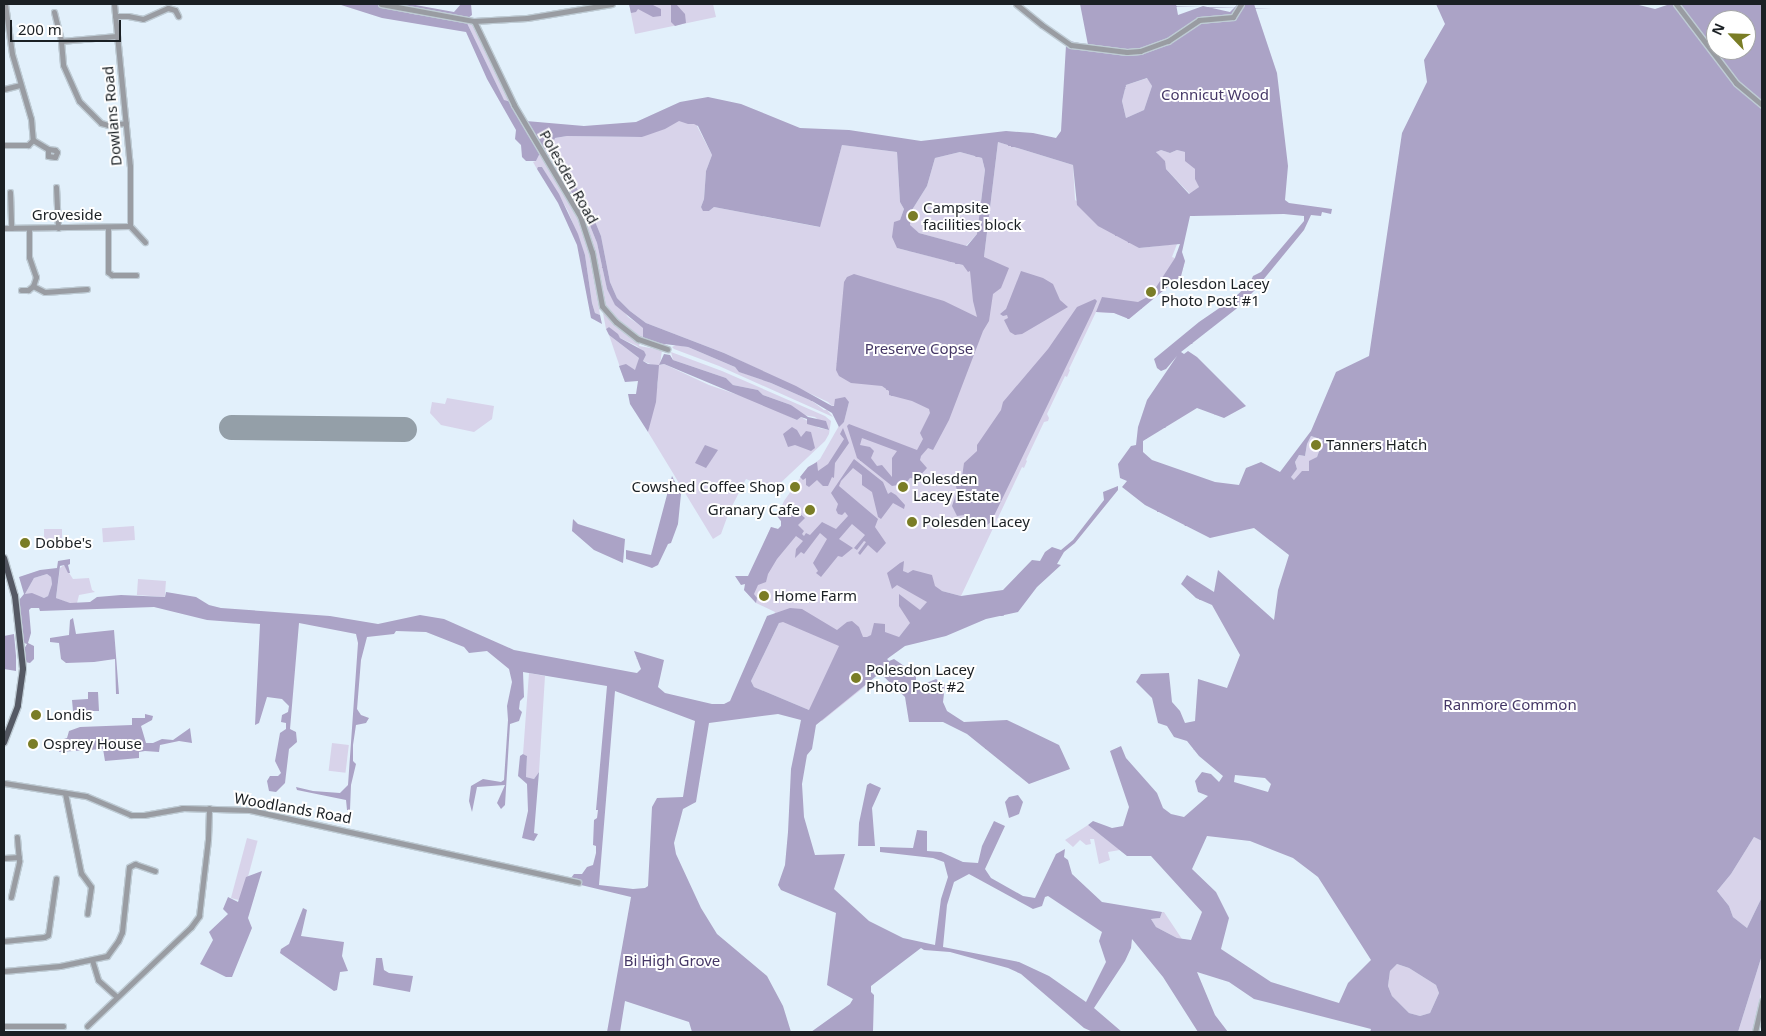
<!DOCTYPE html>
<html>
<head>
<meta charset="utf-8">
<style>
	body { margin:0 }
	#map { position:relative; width:1766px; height:1036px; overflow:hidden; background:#e2f0fb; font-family:"Noto Sans",sans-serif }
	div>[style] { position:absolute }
	.green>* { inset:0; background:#d8d3ea; transform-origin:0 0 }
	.forest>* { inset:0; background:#aba3c6 }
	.runway>* { height:25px; margin:-12.5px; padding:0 12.5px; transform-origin:12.5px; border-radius:12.5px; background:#949fa8 }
	.roads { filter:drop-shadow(1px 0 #becbd4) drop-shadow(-1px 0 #becbd4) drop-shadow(0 1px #becbd4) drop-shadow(0 -1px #becbd4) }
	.minor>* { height:5px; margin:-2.5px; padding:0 2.5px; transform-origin:2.5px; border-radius:2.5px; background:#999ca2 }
	.major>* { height:6px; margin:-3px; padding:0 3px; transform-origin:3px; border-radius:3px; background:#555964 }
	.dots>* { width:14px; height:14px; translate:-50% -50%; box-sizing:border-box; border:2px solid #fff; border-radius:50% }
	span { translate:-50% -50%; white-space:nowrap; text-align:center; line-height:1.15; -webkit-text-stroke:4px #fff; paint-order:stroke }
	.park-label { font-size:15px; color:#453766 }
	.street-label { font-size:15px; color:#1b2024 }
	.poi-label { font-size:15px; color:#1b2024 }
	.left { translate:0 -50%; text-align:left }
	.right { translate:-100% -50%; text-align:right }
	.frame { position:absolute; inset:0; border:5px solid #1b2024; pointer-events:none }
	.north { position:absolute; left:1706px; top:10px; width:50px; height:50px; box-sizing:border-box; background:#fff; border:1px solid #a4a6a7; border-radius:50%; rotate:294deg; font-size:14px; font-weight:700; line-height:20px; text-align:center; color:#1b2024 }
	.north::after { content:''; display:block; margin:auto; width:18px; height:22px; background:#7a7d26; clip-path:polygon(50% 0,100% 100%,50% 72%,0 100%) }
	.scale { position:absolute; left:10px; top:20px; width:111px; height:22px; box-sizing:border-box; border:2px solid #1b2024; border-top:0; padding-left:6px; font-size:15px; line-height:18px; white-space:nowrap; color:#1b2024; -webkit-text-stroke:4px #fff; paint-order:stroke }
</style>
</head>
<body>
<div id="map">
	<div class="green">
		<i style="clip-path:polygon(629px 4px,713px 4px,716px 17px,635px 34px)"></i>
		<i style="clip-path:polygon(466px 21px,473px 23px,511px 102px,504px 101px)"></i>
		<i style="clip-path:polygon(1148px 78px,1152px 86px,1144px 110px,1126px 118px,1122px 101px,1126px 85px)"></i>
		<i style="clip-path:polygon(694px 107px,697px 126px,712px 155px,706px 171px,704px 199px,701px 207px,709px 211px,714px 207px,819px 227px,842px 145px,897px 152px,900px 202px,904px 209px,900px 220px,897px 248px,964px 265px,967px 269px,984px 257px,998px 142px,1073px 165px,1075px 200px,1139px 248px,1177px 244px,1172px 257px,1175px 258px,1177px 252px,1185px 261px,1181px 276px,1129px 319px,1114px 313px,1096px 312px,1069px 369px,1070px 370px,1067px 377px,1065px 376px,1047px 414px,1049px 418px,1048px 421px,1044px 422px,1026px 460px,1027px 461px,1024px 468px,1022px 467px,961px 596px,942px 591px,929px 600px,891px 647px,890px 656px,863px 688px,822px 721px,809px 710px,754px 687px,751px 681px,779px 623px,774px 616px,775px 612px,756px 603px,744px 590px,771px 527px,778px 529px,781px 526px,781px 521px,777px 516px,784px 501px,805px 471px,820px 459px,840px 424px,844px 422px,849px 402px,832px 406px,828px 402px,724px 353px,646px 323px,630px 311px,617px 298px,610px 282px,601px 236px,592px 214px,552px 146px,555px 138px,567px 136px,642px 137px)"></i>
		<i style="clip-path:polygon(543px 149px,547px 149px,589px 223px,597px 243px,607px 289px,628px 317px,665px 343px,667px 347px,641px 340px,617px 321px,604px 306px,595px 256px,585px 221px)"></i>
		<i style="clip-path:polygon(1161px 150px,1170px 153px,1177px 150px,1185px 152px,1195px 169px,1199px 187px,1190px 194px,1166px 169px,1156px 151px)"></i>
		<i style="clip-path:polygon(960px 152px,982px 158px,985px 170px,977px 234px,966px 246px,919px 233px,909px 225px,912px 210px,927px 186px,935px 158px)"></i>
		<i style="clip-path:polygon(540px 153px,580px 218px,591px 253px,600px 315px,595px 313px,592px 303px,585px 255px,568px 211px,542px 167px,539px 167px,537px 169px,533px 162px,536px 161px)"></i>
		<i style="clip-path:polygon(603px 313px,640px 343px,639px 346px,662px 350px,660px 365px,664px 364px,709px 385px,753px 400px,797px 420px,801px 417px,819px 428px,829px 430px,815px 417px,803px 415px,791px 405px,763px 395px,758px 390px,733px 385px,726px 378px,673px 360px,671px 352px,722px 371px,825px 416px,831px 421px,829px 434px,825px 441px,773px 490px,746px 479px,729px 512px,721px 534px,713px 539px,648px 432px,658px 382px,655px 366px,643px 361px,646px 355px,637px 346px,620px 338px,609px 327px,606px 329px)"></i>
		<i style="clip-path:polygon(609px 335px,639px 358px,634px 376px,625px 382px)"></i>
		<i style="clip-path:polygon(676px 345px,688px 347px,735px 367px,740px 372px,771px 383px,812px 401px,824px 410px,827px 410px,833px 417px,719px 366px,674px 349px,672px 347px)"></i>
		<i style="clip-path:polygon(447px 398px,494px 406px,492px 419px,474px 432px,441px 425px,430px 413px,432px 402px,445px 404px)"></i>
		<i style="clip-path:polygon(1311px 436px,1323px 440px,1317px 457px,1309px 472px,1294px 480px,1291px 477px,1297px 469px,1295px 462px,1299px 455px,1305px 456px,1307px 444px)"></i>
		<i style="left:134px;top:526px;width:14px;height:32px;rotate:86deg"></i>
		<i style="clip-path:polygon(44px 529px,62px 529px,62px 542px,53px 542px,53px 540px,49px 540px,49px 548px,44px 548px)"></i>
		<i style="clip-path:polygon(64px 565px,73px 579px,89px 578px,92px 590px,95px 592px,79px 595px,77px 603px,69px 603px,56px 598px,60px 568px)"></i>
		<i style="clip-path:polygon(47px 574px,51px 577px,52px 584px,48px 596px,44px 598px,25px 594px,34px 578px)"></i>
		<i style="left:138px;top:579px;width:28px;height:16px;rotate:4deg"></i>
		<i style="clip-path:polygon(529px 673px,545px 676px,539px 772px,534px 779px,526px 777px,527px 756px,523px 754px)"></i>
		<i style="left:332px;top:743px;width:17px;height:28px;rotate:7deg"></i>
		<i style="clip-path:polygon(1088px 825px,1120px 850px,1108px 852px,1110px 860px,1099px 864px,1094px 839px,1090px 839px,1091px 844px,1086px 845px,1080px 840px,1073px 847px,1065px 840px)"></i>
		<i style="clip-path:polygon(1754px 837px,1762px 841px,1762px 897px,1747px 928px,1733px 917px,1729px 906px,1717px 891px,1731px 874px)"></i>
		<i style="left:247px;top:838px;width:11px;height:62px;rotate:15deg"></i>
		<i style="clip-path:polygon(1162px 912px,1164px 912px,1182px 939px,1177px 938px,1156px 927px,1151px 919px,1160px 918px)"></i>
		<i style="clip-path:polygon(1762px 955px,1762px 988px,1753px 1031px,1738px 1032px)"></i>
		<i style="clip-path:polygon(1397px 964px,1409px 968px,1436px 985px,1439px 993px,1430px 1013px,1420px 1016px,1409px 1013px,1392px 996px,1388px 986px,1390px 971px)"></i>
	</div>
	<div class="forest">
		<i style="clip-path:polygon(338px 4px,374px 4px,413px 14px,466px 21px,504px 100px,511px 102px,540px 153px,536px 161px,526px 161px,522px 157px,521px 145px,515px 139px,516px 130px,487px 79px,466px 32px,382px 18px)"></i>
		<i style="clip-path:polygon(386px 4px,410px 4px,454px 12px,461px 4px,471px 4px,472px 15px,468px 18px)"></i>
		<i style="clip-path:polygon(629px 4px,651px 4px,661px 9px,661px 16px,653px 17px,638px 9px,636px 12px,631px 13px)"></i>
		<i style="clip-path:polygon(671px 4px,676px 4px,685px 14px,686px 23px,675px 26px,671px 22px)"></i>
		<i style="clip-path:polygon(evenodd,1080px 4px,1176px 4px,1178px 15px,1203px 6px,1230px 12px,1238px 4px,1254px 4px,1277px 73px,1288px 166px,1285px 200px,1289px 203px,1332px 209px,1331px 214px,1322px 212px,1321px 216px,1311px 215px,1304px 230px,1254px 291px,1236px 309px,1181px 352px,1184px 354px,1188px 351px,1197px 357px,1246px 406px,1224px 418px,1197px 408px,1143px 441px,1143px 452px,1152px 460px,1215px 482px,1239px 485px,1246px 468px,1261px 462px,1280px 472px,1311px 431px,1336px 372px,1369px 356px,1402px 133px,1427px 82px,1424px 60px,1445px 24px,1436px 4px,1635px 4px,1655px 9px,1670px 4px,1762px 4px,1762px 841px,1754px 837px,1731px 874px,1717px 891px,1729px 906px,1733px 917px,1747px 928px,1762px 897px,1762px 955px,1738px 1032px,1370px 1032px,1371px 1029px,1254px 999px,1229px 982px,1197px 972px,1215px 1015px,1228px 1032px,1198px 1032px,1163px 977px,1132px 939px,1131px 948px,1125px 961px,1094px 1008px,1122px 1032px,1093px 1032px,1084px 1028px,1021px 974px,1008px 968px,950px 952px,924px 950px,921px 948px,871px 986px,871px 992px,874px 995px,873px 1032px,811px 1032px,850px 1004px,853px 999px,827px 985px,836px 913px,781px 890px,778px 885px,785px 865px,788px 832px,791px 769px,801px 720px,778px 714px,709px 723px,696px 802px,683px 809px,674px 843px,676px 854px,701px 908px,717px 934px,767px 976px,783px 1006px,791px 1032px,692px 1032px,689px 1022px,625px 1001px,620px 1032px,607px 1032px,631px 897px,581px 885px,581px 881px,571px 878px,574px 874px,582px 874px,587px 867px,593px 865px,596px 853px,596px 846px,593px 845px,594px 820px,597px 818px,598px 810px,596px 810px,607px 686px,523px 672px,524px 697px,520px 701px,519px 709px,522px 712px,519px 721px,510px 724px,505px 805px,501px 809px,497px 803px,505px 785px,477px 787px,472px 812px,469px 801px,471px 786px,483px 779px,501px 782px,504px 780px,508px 720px,507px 706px,512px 682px,509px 669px,487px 651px,469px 653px,464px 647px,426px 632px,396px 631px,394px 634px,367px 637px,361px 660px,357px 709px,361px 715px,369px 718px,366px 723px,356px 725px,353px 745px,353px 761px,356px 764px,351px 785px,350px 810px,347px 810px,346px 800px,297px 790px,296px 787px,313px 791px,340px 793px,348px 785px,358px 643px,356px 634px,299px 623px,290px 729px,296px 732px,297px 742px,289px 749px,285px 783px,276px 792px,269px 791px,267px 781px,270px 776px,278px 776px,281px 773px,275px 761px,280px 733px,286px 729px,286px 723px,281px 722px,282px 715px,288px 712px,289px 706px,282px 699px,267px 697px,259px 723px,255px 725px,260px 624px,207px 620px,154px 607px,40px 611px,39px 608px,31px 608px,29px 610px,31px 633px,28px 643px,34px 646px,34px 659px,30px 663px,25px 662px,24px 649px,27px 644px,24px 643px,19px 600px,24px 594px,19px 577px,40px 570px,57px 568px,58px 561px,70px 559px,70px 564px,68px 565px,70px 573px,68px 573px,64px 565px,60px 566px,56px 598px,70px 603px,90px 602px,97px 597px,121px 595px,165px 597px,166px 592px,196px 597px,209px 605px,221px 608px,330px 616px,378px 624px,420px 615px,444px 619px,514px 650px,631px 672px,637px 673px,641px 669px,634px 651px,664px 660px,658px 687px,665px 693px,712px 704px,724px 704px,730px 701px,767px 616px,790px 608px,802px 609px,837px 630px,847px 622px,852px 621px,859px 627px,863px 637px,867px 637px,871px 635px,874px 623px,885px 624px,885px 632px,899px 637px,910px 623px,899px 606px,899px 594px,920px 610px,927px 602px,897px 585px,892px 589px,887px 573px,900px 563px,904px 561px,903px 571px,908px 573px,913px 570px,932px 575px,935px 586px,942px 591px,961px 596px,1003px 590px,1032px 560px,1040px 561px,1045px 552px,1052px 547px,1061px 550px,1073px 540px,1104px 500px,1103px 492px,1118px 486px,1118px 490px,1075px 543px,1064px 552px,1057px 564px,1061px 565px,1037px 587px,1018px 612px,986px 619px,946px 636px,905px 646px,887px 659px,889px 661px,894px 659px,916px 674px,916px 683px,924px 684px,936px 679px,945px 685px,943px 702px,947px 711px,964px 722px,1007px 720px,1059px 745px,1070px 769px,1029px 784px,967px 734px,943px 722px,909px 722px,905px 697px,880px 673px,816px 725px,812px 749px,807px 755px,802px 784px,804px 817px,815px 855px,845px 854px,834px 889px,869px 921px,903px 938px,935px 945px,941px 899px,948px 877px,944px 862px,933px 858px,880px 852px,880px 847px,913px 848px,917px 830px,927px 831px,927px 851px,941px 852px,963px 862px,978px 863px,982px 846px,994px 821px,1005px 826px,985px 869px,991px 878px,1023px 896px,1035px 898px,1056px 854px,1065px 849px,1064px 857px,1068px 860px,1072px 874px,1102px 902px,1162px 912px,1160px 918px,1151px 919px,1156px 927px,1177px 938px,1191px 940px,1202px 912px,1151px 856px,1127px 856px,1088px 825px,1093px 821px,1112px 828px,1123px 826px,1129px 807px,1110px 751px,1121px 746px,1126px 758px,1157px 793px,1163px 808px,1171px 814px,1184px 817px,1208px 796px,1198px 792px,1195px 781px,1202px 772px,1211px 774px,1219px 782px,1223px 776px,1199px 756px,1187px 741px,1174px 737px,1167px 726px,1158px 723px,1152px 698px,1136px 682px,1141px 674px,1169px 673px,1172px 702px,1180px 711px,1185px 723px,1195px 721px,1198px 679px,1227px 688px,1240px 655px,1212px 605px,1196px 598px,1181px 584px,1187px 575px,1214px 592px,1218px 570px,1274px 620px,1278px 590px,1289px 555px,1254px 528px,1210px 538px,1145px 505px,1122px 487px,1127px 481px,1120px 478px,1118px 464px,1131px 446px,1136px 445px,1138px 427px,1147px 400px,1177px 356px,1166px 369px,1161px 371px,1157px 368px,1154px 359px,1199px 322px,1234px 298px,1250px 283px,1253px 276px,1261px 272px,1304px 221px,1304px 216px,1284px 214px,1190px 216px,1182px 252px,1185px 261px,1181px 276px,1129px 319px,1114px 313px,1096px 312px,1102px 297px,1138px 302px,1151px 295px,1175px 258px,1180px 244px,1139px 248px,1098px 226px,1077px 205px,1073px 165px,998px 142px,984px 257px,1009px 268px,1001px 288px,993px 294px,989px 321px,983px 331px,949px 420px,933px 450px,928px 448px,921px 456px,920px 460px,927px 468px,917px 479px,910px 478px,901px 489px,898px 485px,892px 486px,857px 458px,847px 426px,849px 424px,917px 450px,923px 439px,920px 433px,930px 413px,929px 409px,912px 401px,889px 395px,889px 391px,882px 386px,851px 383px,839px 376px,836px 370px,844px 282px,847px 277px,854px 274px,944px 301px,977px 317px,973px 301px,970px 271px,968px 272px,963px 265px,897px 248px,892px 237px,894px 222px,900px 220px,904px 209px,900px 202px,897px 152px,842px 145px,820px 227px,714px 207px,709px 211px,703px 211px,701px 207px,704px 199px,706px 171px,712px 155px,698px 126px,694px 124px,688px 124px,679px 121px,665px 129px,642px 137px,567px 136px,555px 138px,552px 146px,592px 214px,601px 236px,610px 282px,617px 298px,630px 311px,646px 323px,724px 353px,796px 386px,832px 406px,834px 406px,835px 399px,845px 397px,849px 402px,844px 422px,839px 427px,832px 413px,812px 401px,771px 383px,739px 372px,735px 367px,688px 347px,649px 342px,643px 337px,643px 328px,615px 305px,607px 289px,597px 243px,589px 223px,547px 149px,543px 149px,526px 121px,584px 126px,636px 122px,680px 102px,708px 97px,741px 104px,800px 128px,849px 130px,921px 141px,1006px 131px,1033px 133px,1056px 138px,1061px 131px,1066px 45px,1070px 41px,1088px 45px,1080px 4px,1716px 20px,1746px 20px,1746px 50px,1716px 50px,1716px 20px,1080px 4px,1147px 78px,1152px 86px,1144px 110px,1126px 118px,1122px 101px,1126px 85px,1147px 78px,1080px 4px,1161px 150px,1170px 153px,1177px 150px,1185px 152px,1185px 161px,1195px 169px,1195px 179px,1199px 187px,1189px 194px,1166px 169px,1165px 161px,1156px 152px,1161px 150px,1080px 4px,960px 152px,982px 158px,985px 170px,977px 234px,967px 246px,919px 233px,910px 225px,912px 210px,927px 186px,935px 158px,960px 152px,1080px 4px,1311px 436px,1323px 440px,1317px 457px,1309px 461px,1309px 471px,1302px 471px,1294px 480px,1291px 477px,1297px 469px,1295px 462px,1299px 455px,1305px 456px,1307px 444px,1311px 436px,1080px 4px,862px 438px,897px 451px,892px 458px,892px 477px,882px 465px,877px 466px,871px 458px,874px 451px,870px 447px,860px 445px,862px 438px,1080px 4px,47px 574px,51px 577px,52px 584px,48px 596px,44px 598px,32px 593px,25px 594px,34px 578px,47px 574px,1080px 4px,783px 622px,839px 646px,809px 710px,754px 687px,751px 681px,779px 623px,783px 622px,1080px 4px,615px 691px,695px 721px,683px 797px,657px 798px,652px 807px,648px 886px,645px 888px,633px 889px,599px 885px,615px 691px,1080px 4px,1235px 775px,1265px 778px,1271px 784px,1268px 792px,1234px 782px,1235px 775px,1080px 4px,1207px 836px,1250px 841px,1293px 858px,1318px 877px,1371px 960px,1348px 983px,1339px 1003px,1271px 982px,1221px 949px,1229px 918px,1216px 892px,1192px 869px,1207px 836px,1080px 4px,969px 874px,1033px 909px,1042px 906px,1045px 897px,1048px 896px,1102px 932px,1099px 941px,1106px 962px,1086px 1002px,1049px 976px,1019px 962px,943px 947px,947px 905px,954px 882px,969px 874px,1080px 4px,1397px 964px,1409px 968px,1436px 985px,1439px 993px,1430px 1013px,1420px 1016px,1409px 1013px,1392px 996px,1388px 986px,1390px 971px,1397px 964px)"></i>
		<i style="clip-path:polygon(538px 167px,542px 167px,559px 194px,578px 234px,585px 255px,592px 303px,595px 313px,600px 315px,602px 324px,591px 318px,577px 245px,558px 203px,537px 169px)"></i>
		<i style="clip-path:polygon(1021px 271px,1043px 278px,1053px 284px,1060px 300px,1068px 307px,1022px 334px,1015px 335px,1010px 332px,1004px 320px,1008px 318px,1007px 315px,1003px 316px,1000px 314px,1006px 309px)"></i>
		<i style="clip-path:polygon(1095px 299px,1097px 301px,1092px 313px,991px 522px,987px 525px,968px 526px,962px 522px,965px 515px,957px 516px,952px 506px,957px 491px,956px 486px,962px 477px,964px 463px,977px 451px,977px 445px,1001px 410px,1003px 402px,1048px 349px,1077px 307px)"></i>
		<i style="clip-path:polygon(609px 327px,618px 334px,620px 338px,644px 351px,646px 355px,643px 361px,648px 364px,659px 365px,664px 354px,670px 355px,673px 360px,726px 378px,733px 385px,758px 390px,763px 395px,791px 405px,808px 417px,826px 421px,829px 430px,807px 424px,807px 419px,801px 417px,797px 420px,664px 364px,659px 365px,656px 402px,648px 432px,630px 404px,628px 394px,636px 394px,638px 381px,625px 382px,619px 366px,626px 364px,635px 370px,639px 358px,609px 335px,606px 329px)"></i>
		<i style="clip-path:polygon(792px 427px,797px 430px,801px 437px,806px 431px,811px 432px,815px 448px,811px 451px,795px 445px,788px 447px,783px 434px)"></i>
		<i style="clip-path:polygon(843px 428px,849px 443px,835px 463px,834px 478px,832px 477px,828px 486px,823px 486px,817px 480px,809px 487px,806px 485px,806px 478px,803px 480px,800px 477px,808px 467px,817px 462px,818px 471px,828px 464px,844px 439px,840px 434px)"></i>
		<i style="clip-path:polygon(705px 445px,718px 450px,706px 468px,695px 463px)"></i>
		<i style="clip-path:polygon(854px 459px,883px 482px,888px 494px,891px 492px,896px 495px,905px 505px,904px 509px,893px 503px,881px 519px,878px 517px,872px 492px,862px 485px,862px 475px,853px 468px,841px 481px,839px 486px,878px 519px,875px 527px,886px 543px,877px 553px,868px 545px,860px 555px,858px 553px,866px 542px,864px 541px,857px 550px,854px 548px,865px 535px,852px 524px,839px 539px,853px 548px,842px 557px,838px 556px,821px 577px,816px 573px,818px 571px,813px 563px,827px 539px,820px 533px,804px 554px,801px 552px,795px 558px,796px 549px,803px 541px,796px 536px,777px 559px,768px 574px,766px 582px,758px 585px,754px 594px,757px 598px,756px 603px,744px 590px,745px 584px,741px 585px,735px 576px,748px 576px,771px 527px,778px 529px,781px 526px,781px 521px,777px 516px,781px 507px,787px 511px,795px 507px,798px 509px,798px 512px,805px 518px,798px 525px,804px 531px,802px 534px,804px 536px,806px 533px,810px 535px,822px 522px,836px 529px,848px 516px,845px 512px,842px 515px,838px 514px,836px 510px,838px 504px,831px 493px)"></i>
		<i style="clip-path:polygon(672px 476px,681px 494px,678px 524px,671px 543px,668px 544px,658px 565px,652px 568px,626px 559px,626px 550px,651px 555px)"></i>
		<i style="clip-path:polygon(573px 519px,578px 524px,625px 539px,623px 563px,594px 550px,572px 531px)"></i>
		<i style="clip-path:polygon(73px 618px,76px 634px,114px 630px,119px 694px,116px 694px,115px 659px,94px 662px,66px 663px,61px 659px,59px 643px,50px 642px,50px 638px,69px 635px,70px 620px)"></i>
		<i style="clip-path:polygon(14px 634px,16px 656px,16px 671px,4px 669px,4px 636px)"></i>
		<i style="clip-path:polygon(88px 692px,98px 692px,99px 711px,73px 711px,72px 700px,88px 699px)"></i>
		<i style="clip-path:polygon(145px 714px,153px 716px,152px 720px,141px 726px,146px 743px,153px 743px,162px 739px,173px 740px,190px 728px,192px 743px,179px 741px,160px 745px,159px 752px,145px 751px,139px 752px,139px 758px,105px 761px,103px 749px,59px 752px,61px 740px,67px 738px,69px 731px,80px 727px,132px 725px,132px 718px,145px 718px)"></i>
		<i style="clip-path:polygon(523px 754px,527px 756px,526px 777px,534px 779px,539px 772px,534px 833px,538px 834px,534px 841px,522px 838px,528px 811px,527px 784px,518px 776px,520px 756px)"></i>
		<i style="clip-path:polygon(870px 783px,881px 788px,872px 808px,875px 846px,858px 846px,859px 823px,867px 785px)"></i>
		<i style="clip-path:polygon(1018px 795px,1023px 802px,1019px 814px,1009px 818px,1005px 802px,1009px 797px)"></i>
		<i style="clip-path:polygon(262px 871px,248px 918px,252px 928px,232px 977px,226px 977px,200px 964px,213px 940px,209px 932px,228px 914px,223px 909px,228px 897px,238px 902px,246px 877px)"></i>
		<i style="clip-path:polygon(303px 908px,307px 910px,301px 936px,344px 942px,342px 956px,348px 971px,340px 972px,337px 990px,334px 991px,280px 953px,281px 949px,289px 944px)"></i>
		<i style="clip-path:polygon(376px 958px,382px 958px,384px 970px,389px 973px,413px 976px,410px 992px,373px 985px)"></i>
	</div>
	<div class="runway">
		<i style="left:231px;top:427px;width:173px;rotate:0.7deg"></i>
	</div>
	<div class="roads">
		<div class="minor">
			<i style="left:5px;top:4px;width:50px;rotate:82deg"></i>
			<i style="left:12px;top:54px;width:68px;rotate:73.7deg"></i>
			<i style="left:31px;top:119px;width:21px;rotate:85deg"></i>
			<i style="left:114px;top:4px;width:163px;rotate:84.4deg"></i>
			<i style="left:130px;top:166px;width:60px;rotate:90deg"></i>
			<i style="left:381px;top:4px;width:95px;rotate:10.4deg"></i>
			<i style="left:1016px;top:4px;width:33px;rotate:39deg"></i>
			<i style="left:1042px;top:25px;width:35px;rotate:35deg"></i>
			<i style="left:1071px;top:45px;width:56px;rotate:7.1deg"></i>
			<i style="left:1127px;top:52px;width:13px;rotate:-4deg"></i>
			<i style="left:1140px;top:51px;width:30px;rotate:-20deg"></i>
			<i style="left:1168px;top:41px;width:37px;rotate:-34deg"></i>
			<i style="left:1199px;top:20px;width:34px;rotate:-5deg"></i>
			<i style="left:1233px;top:17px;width:15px;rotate:-58deg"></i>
			<i style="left:1676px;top:4px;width:99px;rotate:52.8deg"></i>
			<i style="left:1736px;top:83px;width:34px;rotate:40deg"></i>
			<i style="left:54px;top:12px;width:30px;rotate:76deg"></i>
			<i style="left:61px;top:41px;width:24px;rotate:85deg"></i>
			<i style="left:63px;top:65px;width:39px;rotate:66deg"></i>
			<i style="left:79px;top:101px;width:31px;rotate:45deg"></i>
			<i style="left:101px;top:123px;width:7px;rotate:16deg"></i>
			<i style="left:108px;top:125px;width:18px;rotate:-6deg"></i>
			<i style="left:115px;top:16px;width:13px"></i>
			<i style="left:128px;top:16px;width:15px;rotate:11deg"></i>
			<i style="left:143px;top:19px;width:27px;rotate:-24deg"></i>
			<i style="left:168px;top:8px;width:7px;rotate:16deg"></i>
			<i style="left:175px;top:10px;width:7px;rotate:63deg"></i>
			<i style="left:474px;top:21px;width:93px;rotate:64.5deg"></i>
			<i style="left:514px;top:105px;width:129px;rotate:59.3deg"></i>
			<i style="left:580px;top:216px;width:38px;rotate:72deg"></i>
			<i style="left:592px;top:252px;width:55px;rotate:79.5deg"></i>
			<i style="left:602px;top:306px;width:21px;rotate:49deg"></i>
			<i style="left:616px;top:322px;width:28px;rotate:38deg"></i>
			<i style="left:638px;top:339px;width:31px;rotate:19deg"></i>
			<i style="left:474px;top:21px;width:53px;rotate:-3.2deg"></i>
			<i style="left:527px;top:18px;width:86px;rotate:-9.4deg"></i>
			<i style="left:61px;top:41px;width:56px;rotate:-5.1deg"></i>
			<i style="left:4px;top:89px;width:16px;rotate:-14deg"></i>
			<i style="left:33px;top:140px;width:17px;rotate:31deg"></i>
			<i style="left:48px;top:149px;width:7px;rotate:90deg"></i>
			<i style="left:48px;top:156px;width:7px;rotate:8deg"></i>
			<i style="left:55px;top:157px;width:5px;rotate:-68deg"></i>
			<i style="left:57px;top:152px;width:3px;rotate:-135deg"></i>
			<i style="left:55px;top:150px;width:7px;rotate:-172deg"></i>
			<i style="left:4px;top:145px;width:24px"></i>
			<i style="left:28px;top:145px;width:7px;rotate:-45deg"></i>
			<i style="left:56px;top:187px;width:41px;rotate:87.2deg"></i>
			<i style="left:10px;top:192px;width:36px;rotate:88deg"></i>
			<i style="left:130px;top:226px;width:22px;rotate:47deg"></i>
			<i style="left:108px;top:227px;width:45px;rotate:90deg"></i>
			<i style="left:108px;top:272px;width:5px;rotate:37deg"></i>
			<i style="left:112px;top:275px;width:24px"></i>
			<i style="left:4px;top:228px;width:126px;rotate:-0.9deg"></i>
			<i style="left:29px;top:228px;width:29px;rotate:90deg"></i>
			<i style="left:29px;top:257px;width:21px;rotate:71deg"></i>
			<i style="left:36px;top:277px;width:9px;rotate:108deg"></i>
			<i style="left:33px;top:286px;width:13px;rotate:27deg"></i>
			<i style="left:45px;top:292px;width:42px;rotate:-4.1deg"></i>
			<i style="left:21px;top:290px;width:7px"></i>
			<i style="left:28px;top:290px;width:6px;rotate:-39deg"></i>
			<i style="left:4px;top:783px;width:83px;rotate:9deg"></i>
			<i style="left:86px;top:796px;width:49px;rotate:22.9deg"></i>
			<i style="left:131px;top:815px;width:13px"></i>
			<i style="left:144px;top:815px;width:39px;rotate:-10deg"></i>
			<i style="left:182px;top:808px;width:68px;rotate:1.7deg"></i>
			<i style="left:250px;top:810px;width:336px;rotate:12.4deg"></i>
			<i style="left:65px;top:793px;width:82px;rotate:78.7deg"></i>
			<i style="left:81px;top:873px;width:17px;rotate:54deg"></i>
			<i style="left:91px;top:887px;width:27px;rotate:98deg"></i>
			<i style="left:4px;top:858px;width:15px;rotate:-4deg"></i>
			<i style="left:11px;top:897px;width:37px;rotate:-77deg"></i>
			<i style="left:19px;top:861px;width:24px;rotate:-95deg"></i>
			<i style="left:4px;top:941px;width:40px;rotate:-5.7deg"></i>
			<i style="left:44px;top:937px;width:4px;rotate:-27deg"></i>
			<i style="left:48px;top:935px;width:57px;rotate:-81.9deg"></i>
			<i style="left:92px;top:960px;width:21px;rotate:73deg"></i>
			<i style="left:98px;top:980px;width:25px;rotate:42deg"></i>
			<i style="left:4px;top:971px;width:56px;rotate:-5.1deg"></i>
			<i style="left:60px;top:966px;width:48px;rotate:-12deg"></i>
			<i style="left:107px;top:956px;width:19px;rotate:-54deg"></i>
			<i style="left:118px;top:941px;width:10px;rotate:-66deg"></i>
			<i style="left:122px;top:932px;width:65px;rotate:-83.9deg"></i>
			<i style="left:129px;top:867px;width:7px;rotate:-27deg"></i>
			<i style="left:135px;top:864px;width:21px;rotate:19deg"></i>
			<i style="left:4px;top:1026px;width:59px"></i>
			<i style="left:87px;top:1026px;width:144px;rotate:-43.6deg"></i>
			<i style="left:191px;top:927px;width:14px;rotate:-54deg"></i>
			<i style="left:199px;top:916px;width:78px;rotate:-83.3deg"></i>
			<i style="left:208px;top:839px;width:31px;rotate:-88deg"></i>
			<i style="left:1755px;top:1032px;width:32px;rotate:-77deg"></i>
		</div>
		<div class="major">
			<i style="left:4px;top:558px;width:40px;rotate:74deg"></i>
			<i style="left:15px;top:596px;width:73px;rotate:83.7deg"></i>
			<i style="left:23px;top:669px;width:37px;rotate:98deg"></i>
			<i style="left:18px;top:706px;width:39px;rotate:111deg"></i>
		</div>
	</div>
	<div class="dots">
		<i style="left:913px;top:216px;background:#7a7d26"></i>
		<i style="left:1151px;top:292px;background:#7a7d26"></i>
		<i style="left:1316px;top:445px;background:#7a7d26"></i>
		<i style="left:795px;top:487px;background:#7a7d26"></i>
		<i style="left:903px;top:487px;background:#7a7d26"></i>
		<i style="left:810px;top:510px;background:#7a7d26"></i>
		<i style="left:912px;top:522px;background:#7a7d26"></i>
		<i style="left:25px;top:543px;background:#7a7d26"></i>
		<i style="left:764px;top:596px;background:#7a7d26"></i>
		<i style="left:856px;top:678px;background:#7a7d26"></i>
		<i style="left:36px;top:715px;background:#7a7d26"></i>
		<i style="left:33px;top:744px;background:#7a7d26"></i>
	</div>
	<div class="park-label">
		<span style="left:1215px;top:95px">Connicut Wood</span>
		<span style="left:919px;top:349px">Preserve Copse</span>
		<span style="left:1510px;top:705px">Ranmore Common</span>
		<span style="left:672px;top:961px">Bi High Grove</span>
	</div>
	<div class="street-label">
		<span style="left:112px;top:116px;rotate:-95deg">Dowlans Road</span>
		<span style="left:569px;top:177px;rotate:61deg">Polesden Road</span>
		<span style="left:67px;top:215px">Groveside</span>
		<span style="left:293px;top:808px;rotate:10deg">Woodlands Road</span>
	</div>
	<div class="poi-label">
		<span class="left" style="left:923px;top:216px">Campsite<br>facilities block</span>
		<span class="left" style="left:1161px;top:292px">Polesdon Lacey<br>Photo Post #1</span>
		<span class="left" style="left:1326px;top:445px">Tanners Hatch</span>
		<span class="left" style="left:913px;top:487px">Polesden<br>Lacey Estate</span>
		<span class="right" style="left:785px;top:487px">Cowshed Coffee Shop</span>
		<span class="right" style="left:800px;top:510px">Granary Cafe</span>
		<span class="left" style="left:922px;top:522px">Polesden Lacey</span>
		<span class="left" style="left:35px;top:543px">Dobbe's</span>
		<span class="left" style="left:774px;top:596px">Home Farm</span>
		<span class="left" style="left:866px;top:678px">Polesdon Lacey<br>Photo Post #2</span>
		<span class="left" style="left:46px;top:715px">Londis</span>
		<span class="left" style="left:43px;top:744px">Osprey House</span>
	</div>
	<div class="frame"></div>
	<div class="north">N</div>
	<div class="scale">200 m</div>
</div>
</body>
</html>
